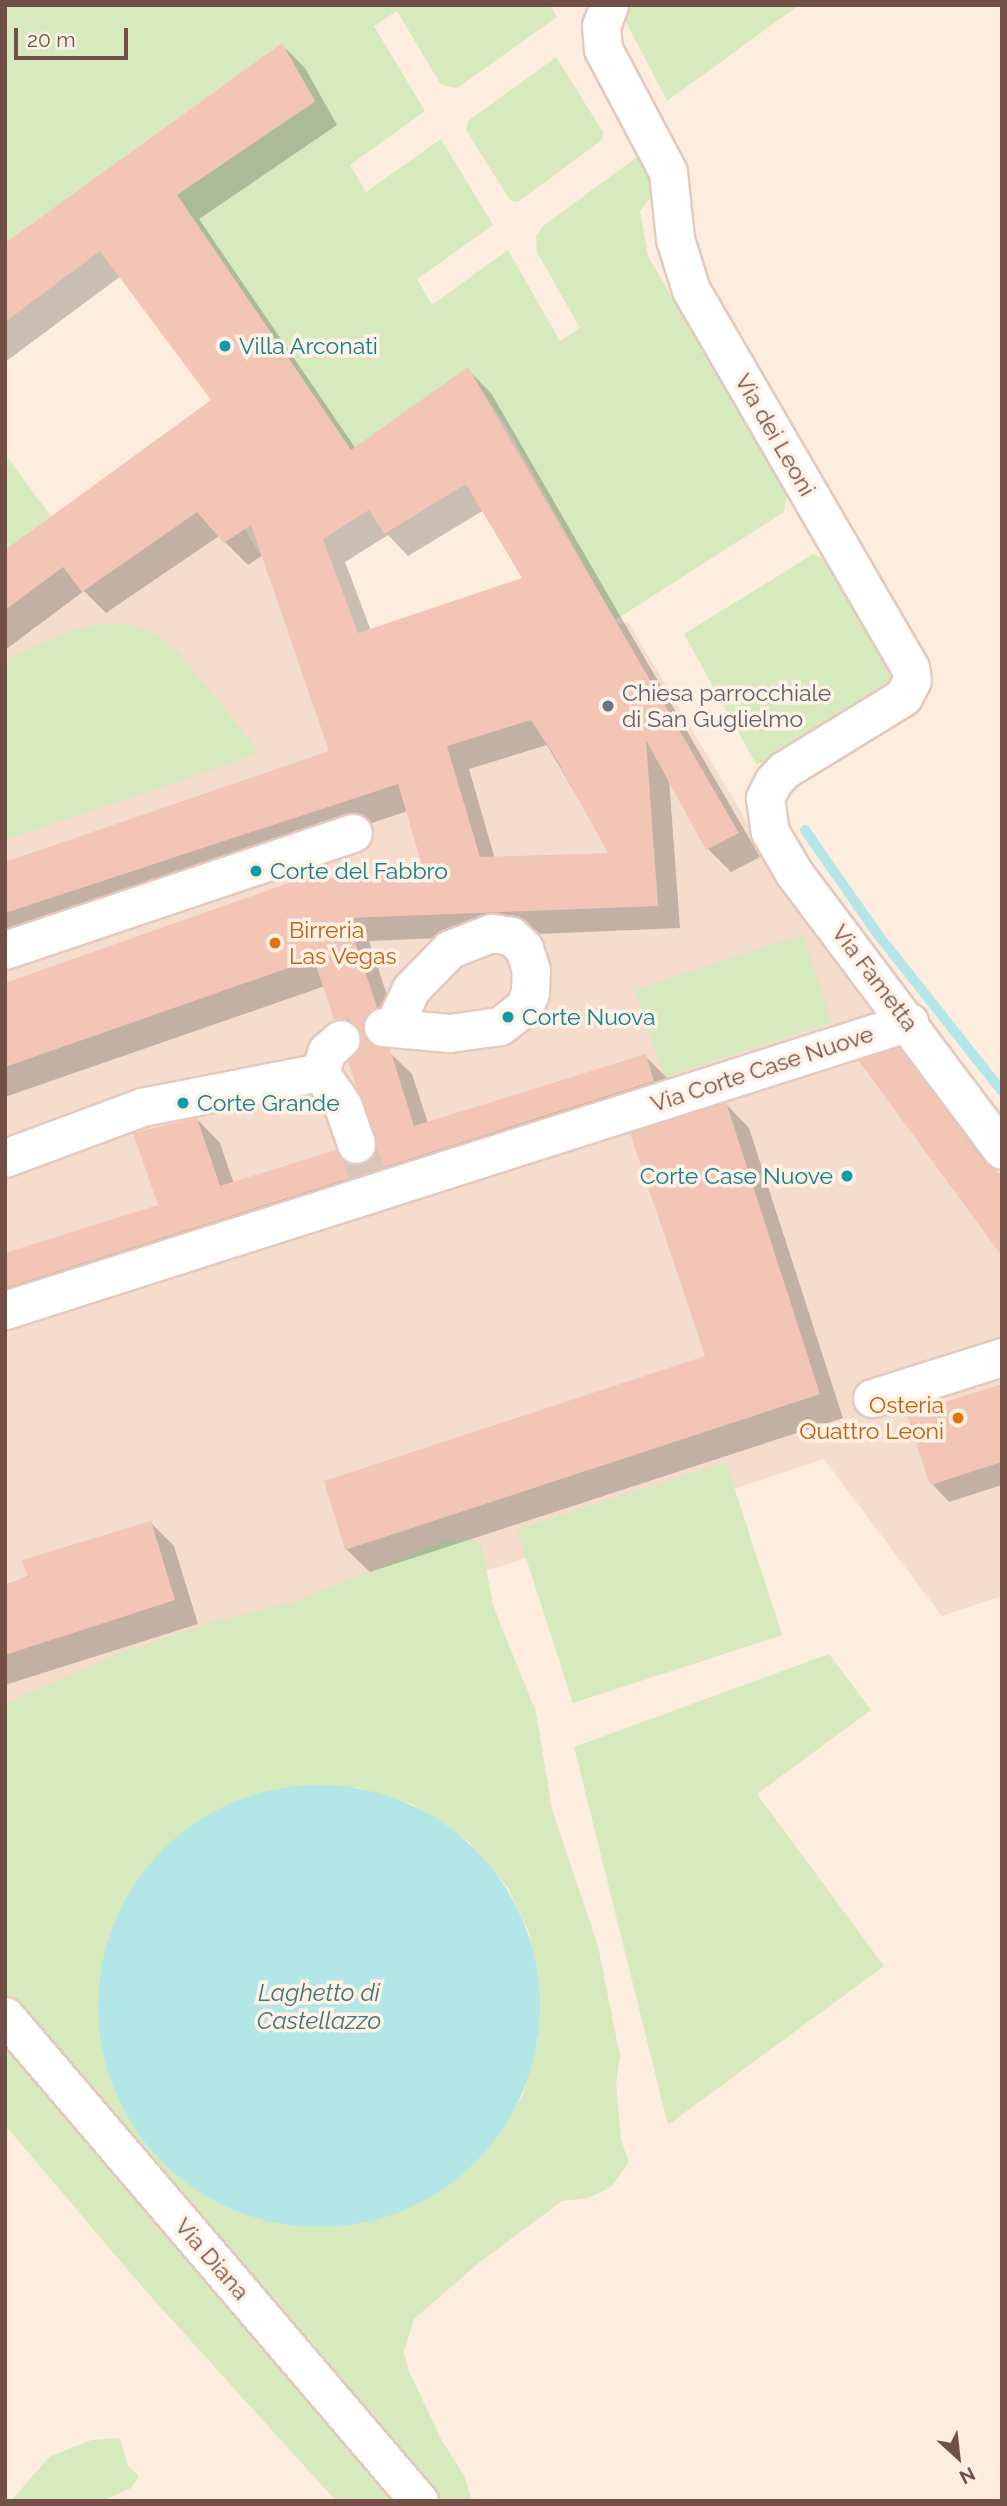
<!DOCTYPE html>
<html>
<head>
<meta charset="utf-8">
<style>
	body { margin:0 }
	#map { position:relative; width:1007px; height:2506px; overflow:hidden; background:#fdedde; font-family:Raleway,sans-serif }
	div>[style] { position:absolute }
	.residential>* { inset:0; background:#f4ddcd }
	.green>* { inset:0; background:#d6eabd; transform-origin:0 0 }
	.water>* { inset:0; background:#b3e6e6 }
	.round { border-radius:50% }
	.shadow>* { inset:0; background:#0003 }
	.stream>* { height:10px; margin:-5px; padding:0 5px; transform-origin:5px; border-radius:5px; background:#b3e6e6 }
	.building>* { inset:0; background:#f3c5b5 }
	.minor-tunnel>* { height:37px; margin-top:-18.5px; transform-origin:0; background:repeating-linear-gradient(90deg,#dac6b8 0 37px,transparent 0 55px) }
	.roads { filter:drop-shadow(2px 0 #e3c9be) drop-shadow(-2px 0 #e3c9be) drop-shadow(0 2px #e3c9be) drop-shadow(0 -2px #e3c9be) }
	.minor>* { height:37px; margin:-18.5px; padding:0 18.5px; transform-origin:18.5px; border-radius:18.5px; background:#fff }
	.dots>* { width:19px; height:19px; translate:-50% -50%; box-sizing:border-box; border:4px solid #fff1e5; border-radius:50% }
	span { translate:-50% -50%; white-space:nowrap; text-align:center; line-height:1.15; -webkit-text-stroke:7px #fff1e5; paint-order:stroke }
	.culture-label { font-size:23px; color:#0d838f }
	.left { translate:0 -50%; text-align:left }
	.right { translate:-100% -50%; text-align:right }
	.street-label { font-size:23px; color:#735046 }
	.worship-label { font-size:23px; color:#5b616d }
	.food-label { font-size:23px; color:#c56008 }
	.water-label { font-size:24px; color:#3a787a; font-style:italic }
	.frame { position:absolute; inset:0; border:7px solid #735046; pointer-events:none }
	.north { position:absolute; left:923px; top:2422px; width:70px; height:70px; -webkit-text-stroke:5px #fff1e5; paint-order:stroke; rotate:153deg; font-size:19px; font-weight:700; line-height:28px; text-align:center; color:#735046 }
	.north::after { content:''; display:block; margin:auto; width:24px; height:32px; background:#735046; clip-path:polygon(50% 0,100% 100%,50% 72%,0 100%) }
	.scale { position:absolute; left:14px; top:28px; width:114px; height:32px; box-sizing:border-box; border:4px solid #735046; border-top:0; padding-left:9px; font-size:21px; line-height:24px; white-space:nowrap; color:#735046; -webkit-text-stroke:5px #fff1e5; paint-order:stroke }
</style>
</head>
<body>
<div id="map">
	<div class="residential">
		<i style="clip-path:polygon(199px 458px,333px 668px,628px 622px,784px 884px,1002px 1183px,1002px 1596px,942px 1616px,824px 1459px,5px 1731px,5px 587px)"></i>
	</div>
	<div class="green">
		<i style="clip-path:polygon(5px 5px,550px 5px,557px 17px,457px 88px,441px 85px,397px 11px,374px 26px,425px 111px,350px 165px,366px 192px,441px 139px,493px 225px,417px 279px,432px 305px,508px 250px,560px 341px,580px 328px,537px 252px,536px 236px,543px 226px,637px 157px,657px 190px,640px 211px,648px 256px,787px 494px,784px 512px,615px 620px,506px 426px,467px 369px,351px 450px,177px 195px,315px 102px,282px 43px,5px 243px)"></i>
		<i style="clip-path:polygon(623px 5px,799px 5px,667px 101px,619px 8px)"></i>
		<i style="clip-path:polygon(556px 57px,603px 132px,602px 140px,518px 202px,510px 200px,466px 130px,468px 121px)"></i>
		<i style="clip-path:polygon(5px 454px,52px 518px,5px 550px)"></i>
		<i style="clip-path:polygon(813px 554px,823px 559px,892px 673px,891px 680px,765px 763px,756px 764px,684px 634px)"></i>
		<i style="clip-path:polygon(103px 623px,130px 624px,155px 634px,179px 653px,260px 753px,5px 840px,5px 660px,70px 631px)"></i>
		<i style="left:803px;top:935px;width:92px;height:176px;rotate:72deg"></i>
		<i style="left:726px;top:1462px;width:182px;height:220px;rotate:72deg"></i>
		<i style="clip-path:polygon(evenodd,471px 1539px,481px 1545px,494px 1608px,536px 1712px,552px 1810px,598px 1946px,620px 2056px,616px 2084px,621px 2139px,629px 2162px,611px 2187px,588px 2198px,562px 2201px,480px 2262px,414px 2319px,404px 2352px,408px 2369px,441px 2439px,465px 2477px,472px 2501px,428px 2501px,352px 2402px,315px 2345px,119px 2136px,62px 2051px,5px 1996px,5px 1704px,118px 1654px,209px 1623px,293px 1602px,446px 1540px,471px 1539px,356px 1787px,412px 1804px,469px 1842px,508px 1888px,530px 1935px,538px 2040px,523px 2095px,480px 2158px,356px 1787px)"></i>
		<i style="clip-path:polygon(829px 1654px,871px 1710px,757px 1794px,884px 1966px,668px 2125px,574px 1747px)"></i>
		<i style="clip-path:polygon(5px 2035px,35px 2083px,131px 2188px,170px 2241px,228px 2294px,397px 2501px,336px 2501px,144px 2289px,5px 2125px)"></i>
		<i style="clip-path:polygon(120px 2438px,128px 2466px,139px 2476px,131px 2488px,103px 2501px,11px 2501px,49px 2457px,91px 2440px)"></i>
	</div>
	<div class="water">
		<i class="round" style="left:98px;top:1785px;width:442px;height:442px"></i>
	</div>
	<div class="shadow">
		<i style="clip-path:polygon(evenodd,282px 45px,305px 68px,337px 125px,199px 219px,356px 449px,468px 370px,491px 393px,760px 857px,731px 872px,708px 849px,669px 779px,680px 928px,369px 941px,399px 1031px,388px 1039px,387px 1050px,412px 1074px,428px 1123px,645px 1056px,668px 1079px,676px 1104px,5px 1327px,5px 1254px,160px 1207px,135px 1134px,197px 1119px,220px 1143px,234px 1184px,336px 1152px,351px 1166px,374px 1158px,378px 1138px,363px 1042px,336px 1019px,325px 986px,5px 1097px,5px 984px,317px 882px,424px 866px,408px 811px,5px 943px,5px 863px,331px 752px,263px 555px,248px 565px,219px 536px,106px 613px,84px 591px,5px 650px,5px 555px,214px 400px,121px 276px,5px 362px,5px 245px,282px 45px,484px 510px,524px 579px,371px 631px,345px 562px,388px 535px,408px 556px,484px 510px,282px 45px,547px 745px,611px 855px,495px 859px,469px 769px,547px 745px)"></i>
		<i style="clip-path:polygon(898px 1049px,993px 1169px,1002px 1253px)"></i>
		<i style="clip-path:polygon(726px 1104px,749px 1128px,843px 1418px,370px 1572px,346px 1549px,708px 1357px)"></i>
		<i style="clip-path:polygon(1002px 1386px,1002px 1485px,949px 1502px,932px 1484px)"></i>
		<i style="clip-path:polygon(151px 1523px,174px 1546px,198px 1624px,5px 1685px,5px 1586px)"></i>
	</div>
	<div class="stream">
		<i style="left:805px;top:830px;width:129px;rotate:55.1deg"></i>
		<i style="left:879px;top:936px;width:198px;rotate:51.6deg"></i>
	</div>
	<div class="building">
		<i style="clip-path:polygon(evenodd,282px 43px,315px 101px,177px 195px,351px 450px,468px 367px,739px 833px,706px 850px,646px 740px,658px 906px,347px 918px,377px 1007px,366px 1016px,364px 1035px,372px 1044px,390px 1049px,414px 1126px,646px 1054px,654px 1081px,5px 1288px,5px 1253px,158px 1205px,133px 1133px,197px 1118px,220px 1186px,336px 1150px,343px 1160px,362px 1164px,376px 1149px,348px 1061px,360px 1047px,361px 1034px,349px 1019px,334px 1020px,314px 959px,5px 1067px,5px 983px,306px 877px,317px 880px,422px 865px,398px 784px,5px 913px,5px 862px,329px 751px,251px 525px,224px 543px,197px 512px,82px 592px,63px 567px,5px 610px,5px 550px,211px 400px,100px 251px,5px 322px,5px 243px,282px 43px,466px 484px,522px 578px,358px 633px,323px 539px,369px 510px,384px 534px,466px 484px,282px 43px,531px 720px,553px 753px,608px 853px,480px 857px,447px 746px,531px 720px)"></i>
		<i style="clip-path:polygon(899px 1047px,985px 1163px,1002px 1174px,1002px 1256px,858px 1060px)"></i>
		<i style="clip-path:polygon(726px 1102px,820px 1394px,345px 1550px,324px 1481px,705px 1356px,630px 1133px)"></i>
		<i style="clip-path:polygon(1002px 1384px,1002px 1462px,930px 1485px,907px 1414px)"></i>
		<i style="clip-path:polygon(151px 1521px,175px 1600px,5px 1655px,5px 1584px,28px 1577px,22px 1560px)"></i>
	</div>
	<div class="minor-tunnel">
		<i style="left:356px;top:1144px;width:44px;rotate:68.7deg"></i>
	</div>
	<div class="roads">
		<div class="minor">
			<i style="left:609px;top:5px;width:22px;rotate:111deg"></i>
			<i style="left:601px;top:26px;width:23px;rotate:85deg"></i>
			<i style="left:603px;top:49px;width:139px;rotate:62.1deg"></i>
			<i style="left:668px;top:172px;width:67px;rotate:84deg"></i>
			<i style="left:675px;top:239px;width:53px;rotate:72.6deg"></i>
			<i style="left:691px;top:290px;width:437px;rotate:59.9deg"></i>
			<i style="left:910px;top:668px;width:12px;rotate:81deg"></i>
			<i style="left:912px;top:680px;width:19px;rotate:118deg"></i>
			<i style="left:903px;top:697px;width:140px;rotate:148.5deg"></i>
			<i style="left:784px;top:770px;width:16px;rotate:133deg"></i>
			<i style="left:773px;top:782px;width:18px;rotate:117deg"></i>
			<i style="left:765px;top:798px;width:34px;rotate:82deg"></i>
			<i style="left:770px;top:832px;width:48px;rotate:59.7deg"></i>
			<i style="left:794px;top:873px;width:346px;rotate:53.1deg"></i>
			<i style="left:5px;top:950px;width:367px;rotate:-18.6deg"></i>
			<i style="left:383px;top:1027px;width:66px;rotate:5.2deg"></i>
			<i style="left:449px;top:1033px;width:51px;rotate:-7.8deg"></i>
			<i style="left:500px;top:1026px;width:31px;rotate:-38deg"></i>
			<i style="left:524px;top:1007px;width:15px;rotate:-67deg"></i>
			<i style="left:530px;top:993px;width:23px;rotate:-88deg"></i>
			<i style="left:531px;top:970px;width:23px;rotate:-108deg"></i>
			<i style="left:524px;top:948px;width:18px;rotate:-137deg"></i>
			<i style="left:511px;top:936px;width:20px;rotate:-171deg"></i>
			<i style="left:491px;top:933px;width:44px;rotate:158.7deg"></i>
			<i style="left:450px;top:949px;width:56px;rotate:134.3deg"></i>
			<i style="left:411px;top:989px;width:42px;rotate:115.3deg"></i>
			<i style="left:320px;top:1072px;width:22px;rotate:-72deg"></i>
			<i style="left:327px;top:1051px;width:18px;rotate:-41deg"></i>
			<i style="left:5px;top:1158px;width:146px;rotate:-20.4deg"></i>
			<i style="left:142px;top:1107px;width:181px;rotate:-11.1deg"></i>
			<i style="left:320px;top:1072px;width:41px;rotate:55.9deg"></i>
			<i style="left:343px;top:1106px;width:40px;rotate:71.1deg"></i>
			<i style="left:5px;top:1310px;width:949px;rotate:-17.67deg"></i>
			<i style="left:872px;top:1398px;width:136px;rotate:-17.5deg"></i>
			<i style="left:5px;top:2016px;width:638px;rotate:49.52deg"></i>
		</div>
	</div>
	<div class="dots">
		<i style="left:225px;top:346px;background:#0f9aa8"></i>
		<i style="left:608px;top:706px;background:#6b7280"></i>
		<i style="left:256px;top:871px;background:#0f9aa8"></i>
		<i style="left:275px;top:943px;background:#e8710a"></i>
		<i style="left:508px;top:1017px;background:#0f9aa8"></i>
		<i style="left:183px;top:1103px;background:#0f9aa8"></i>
		<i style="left:847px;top:1176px;background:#0f9aa8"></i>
		<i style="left:958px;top:1418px;background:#e8710a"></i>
	</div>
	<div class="culture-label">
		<span class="left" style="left:239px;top:346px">Villa Arconati</span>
		<span class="left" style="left:270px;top:871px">Corte del Fabbro</span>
		<span class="left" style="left:522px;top:1017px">Corte Nuova</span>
		<span class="left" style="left:197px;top:1103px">Corte Grande</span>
		<span class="right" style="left:833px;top:1176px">Corte Case Nuove</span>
	</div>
	<div class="street-label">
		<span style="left:775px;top:435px;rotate:60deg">Via dei Leoni</span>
		<span style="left:875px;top:978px;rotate:53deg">Via Fametta</span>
		<span style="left:762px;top:1069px;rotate:-18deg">Via Corte Case Nuove</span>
		<span style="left:212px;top:2259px;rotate:49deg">Via Diana</span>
	</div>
	<div class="worship-label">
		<span class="left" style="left:622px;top:706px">Chiesa parrocchiale<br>di San Guglielmo</span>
	</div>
	<div class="food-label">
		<span class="left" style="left:289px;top:943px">Birreria<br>Las Vegas</span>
		<span class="right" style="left:944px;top:1418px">Osteria<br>Quattro Leoni</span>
	</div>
	<div class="water-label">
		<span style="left:319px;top:2007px">Laghetto di<br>Castellazzo</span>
	</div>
	<div class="frame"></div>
	<div class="north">N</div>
	<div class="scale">20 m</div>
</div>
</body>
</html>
